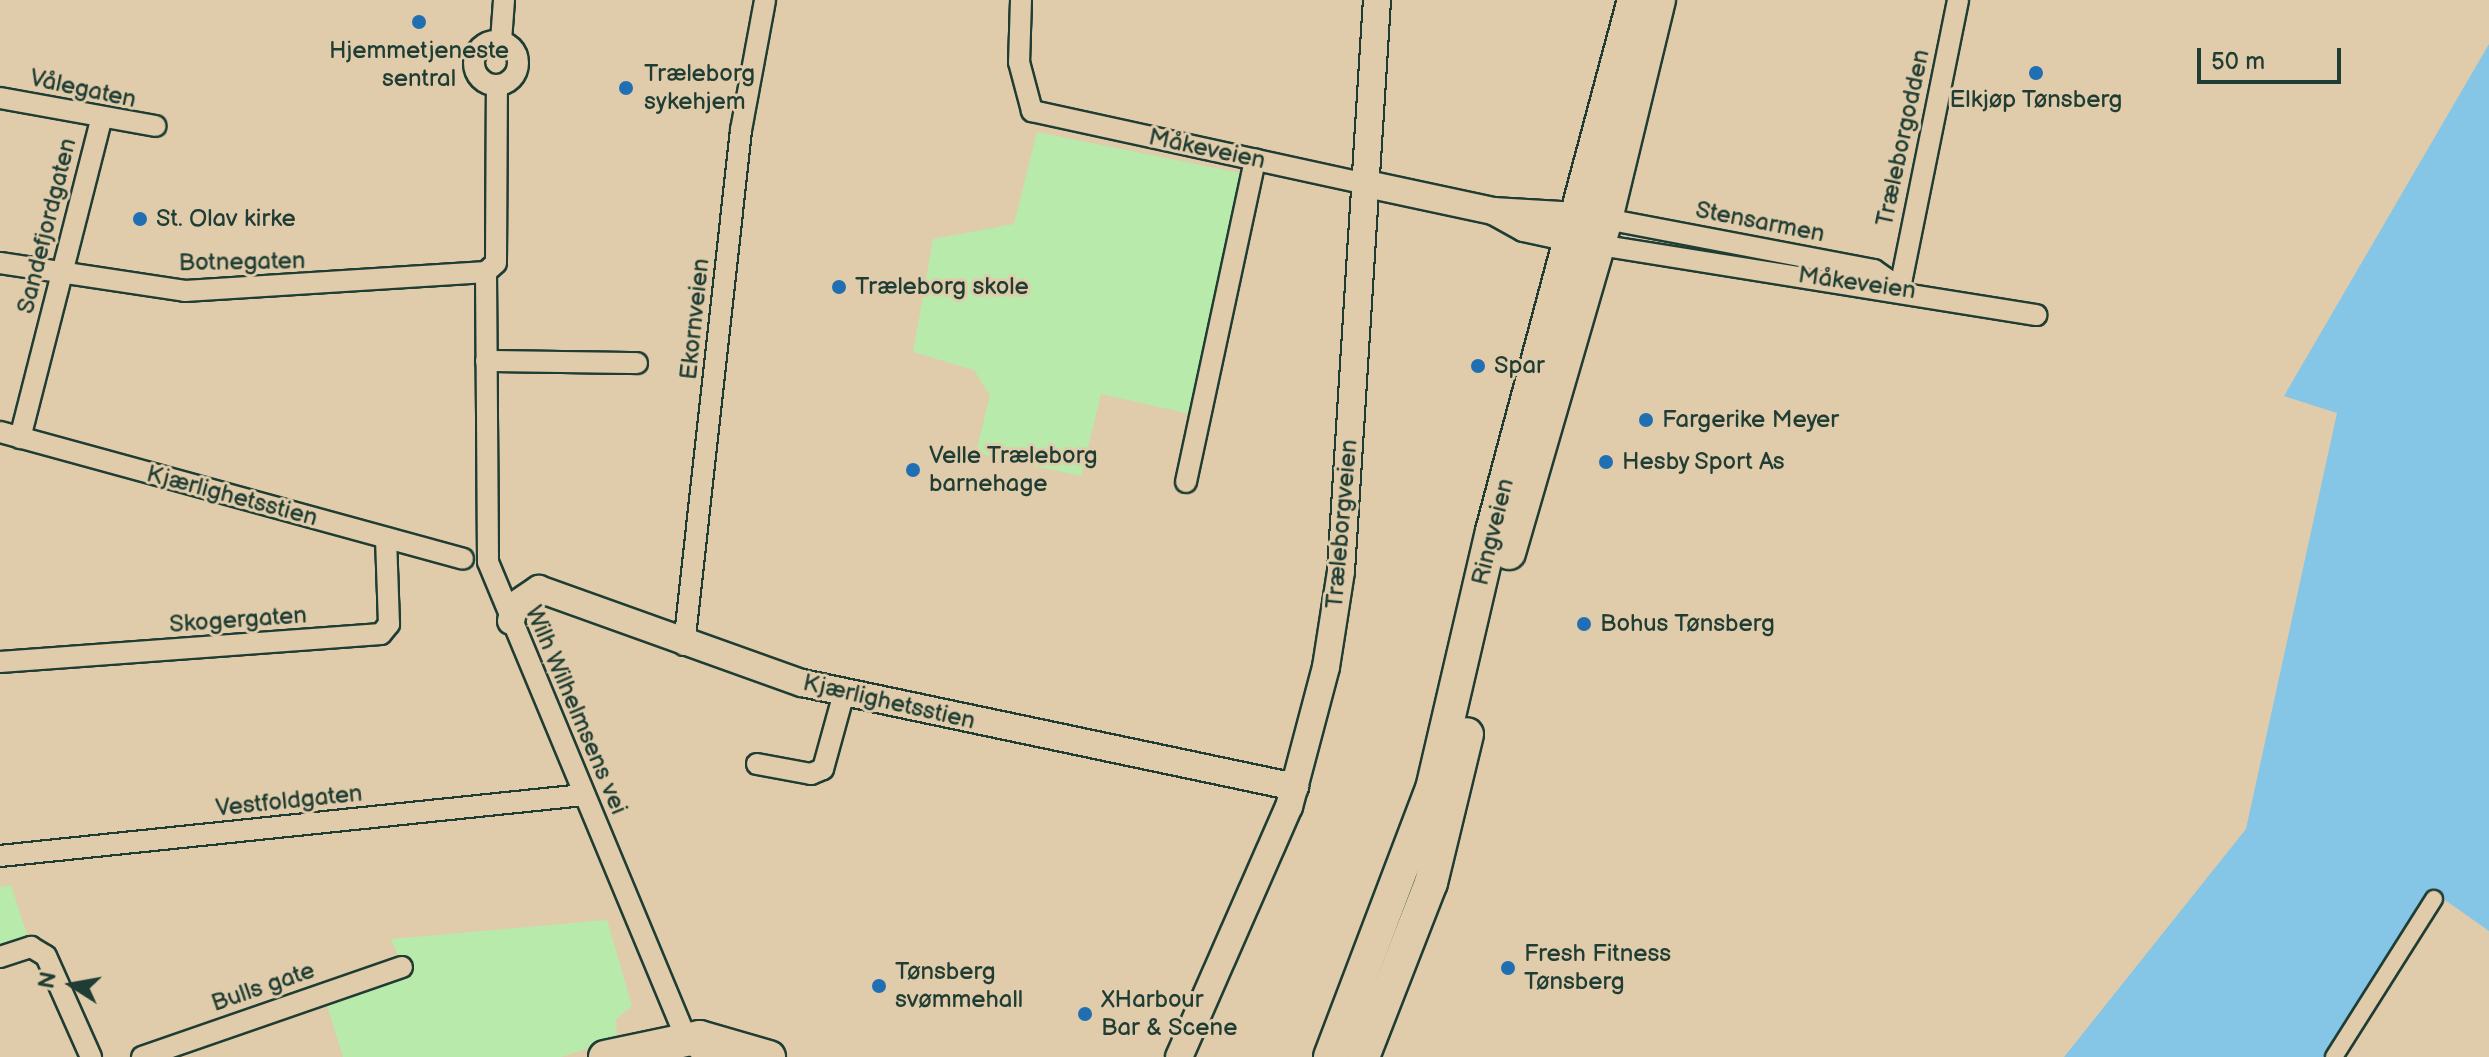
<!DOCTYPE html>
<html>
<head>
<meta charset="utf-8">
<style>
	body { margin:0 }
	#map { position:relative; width:2489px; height:1057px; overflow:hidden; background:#e0ccaa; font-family:"Balsamiq Sans",sans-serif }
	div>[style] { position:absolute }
	.green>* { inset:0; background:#b8eaab }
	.water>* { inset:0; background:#85c5e5 }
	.roads { filter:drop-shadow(2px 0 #1f3d34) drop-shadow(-2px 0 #1f3d34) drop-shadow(0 2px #1f3d34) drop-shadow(0 -2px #1f3d34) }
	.pedestrian>* { height:16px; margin:-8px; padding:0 8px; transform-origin:8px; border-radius:8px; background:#e0ccaa }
	.minor>* { height:20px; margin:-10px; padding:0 10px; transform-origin:10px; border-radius:10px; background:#e0ccaa }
	.minor>.ring { margin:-10px; padding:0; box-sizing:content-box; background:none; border:20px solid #e0ccaa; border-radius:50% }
	.tertiary>* { height:26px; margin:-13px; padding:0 13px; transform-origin:13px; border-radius:13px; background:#e0ccaa }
	.primary>* { height:32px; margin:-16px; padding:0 16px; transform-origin:16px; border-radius:16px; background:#e0ccaa }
	.dots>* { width:22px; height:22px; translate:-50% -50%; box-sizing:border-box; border:4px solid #e0ccaa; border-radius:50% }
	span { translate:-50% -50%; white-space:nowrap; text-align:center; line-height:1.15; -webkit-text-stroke:6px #e0ccaa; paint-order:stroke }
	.poi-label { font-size:24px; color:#1f3d34 }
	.left { translate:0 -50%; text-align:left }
	.street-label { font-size:24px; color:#1f3d34 }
	.north { position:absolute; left:32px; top:945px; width:80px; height:80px; -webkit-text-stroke:6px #e0ccaa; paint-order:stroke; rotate:281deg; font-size:22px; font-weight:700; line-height:32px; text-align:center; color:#1f3d34 }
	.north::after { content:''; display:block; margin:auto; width:28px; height:36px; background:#1f3d34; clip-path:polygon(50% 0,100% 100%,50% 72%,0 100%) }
	.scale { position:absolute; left:2197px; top:48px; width:144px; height:36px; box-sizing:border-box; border:4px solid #1f3d34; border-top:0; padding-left:10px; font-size:24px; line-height:28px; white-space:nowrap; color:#1f3d34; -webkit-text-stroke:6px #e0ccaa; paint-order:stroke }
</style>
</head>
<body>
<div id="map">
	<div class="green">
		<i style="clip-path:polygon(1037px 132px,1246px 174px,1190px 414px,1101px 394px,1081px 476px,976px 453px,990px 395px,974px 370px,913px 352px,933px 239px,1014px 224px)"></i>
		<i style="clip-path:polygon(11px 885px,31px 947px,0 957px,0 887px)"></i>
		<i style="clip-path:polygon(607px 920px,632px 1006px,616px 1019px,617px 1039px,561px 1057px,343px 1057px,326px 1002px,404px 970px,391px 939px)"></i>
	</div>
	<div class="water">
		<i style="clip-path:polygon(2489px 44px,2489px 931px,2435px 893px,2329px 1057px,2064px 1057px,2246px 829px,2337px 413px,2284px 396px)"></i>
	</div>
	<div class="roads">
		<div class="pedestrian">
			<i style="left:2334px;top:1057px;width:187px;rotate:-57.7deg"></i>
		</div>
		<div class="minor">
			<i style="left:1021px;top:0;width:62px;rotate:91.8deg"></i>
			<i style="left:1019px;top:62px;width:51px;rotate:75.1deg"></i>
			<i style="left:1032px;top:111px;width:343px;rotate:12.3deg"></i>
			<i class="ring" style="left:474px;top:41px;width:24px;height:24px"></i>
			<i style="left:501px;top:41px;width:41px;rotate:-85.8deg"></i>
			<i style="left:0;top:98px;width:158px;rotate:10.2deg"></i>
			<i style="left:1606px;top:219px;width:273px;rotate:10.8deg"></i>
			<i style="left:1874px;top:270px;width:32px;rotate:35deg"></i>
			<i style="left:1599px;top:245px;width:443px;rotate:9.1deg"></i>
			<i style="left:0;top:263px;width:187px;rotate:8.6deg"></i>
			<i style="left:185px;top:291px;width:302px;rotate:-3.6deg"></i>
			<i style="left:486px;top:272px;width:290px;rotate:89.6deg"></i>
			<i style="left:488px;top:562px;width:516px;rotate:67.41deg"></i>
			<i style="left:686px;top:1038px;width:26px;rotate:43deg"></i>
			<i style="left:486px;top:272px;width:13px;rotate:-42deg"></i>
			<i style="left:496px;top:263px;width:177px;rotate:-89.7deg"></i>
			<i style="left:1900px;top:288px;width:294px;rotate:-78.6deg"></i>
			<i style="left:486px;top:361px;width:151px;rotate:0.8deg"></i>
			<i style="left:0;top:432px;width:480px;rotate:15.3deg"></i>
			<i style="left:20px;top:438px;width:327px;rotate:-75.7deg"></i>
			<i style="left:1186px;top:482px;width:330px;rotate:-77.9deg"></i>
			<i style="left:684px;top:645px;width:518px;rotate:-83.68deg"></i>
			<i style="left:741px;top:130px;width:132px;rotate:-79.5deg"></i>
			<i style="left:0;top:662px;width:382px;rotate:-4.2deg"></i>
			<i style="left:381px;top:634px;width:13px;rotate:-51deg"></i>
			<i style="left:389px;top:624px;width:86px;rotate:-92deg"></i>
			<i style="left:757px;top:764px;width:55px;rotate:10.5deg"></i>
			<i style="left:811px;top:774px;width:13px;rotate:-23deg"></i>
			<i style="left:823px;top:769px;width:79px;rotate:-74.6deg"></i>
			<i style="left:0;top:856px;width:586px;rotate:-5.97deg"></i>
			<i style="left:0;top:957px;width:33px;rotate:-18deg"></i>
			<i style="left:31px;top:947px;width:17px;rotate:31deg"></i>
			<i style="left:46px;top:956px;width:111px;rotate:66deg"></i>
			<i style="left:142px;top:1057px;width:275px;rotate:-19.1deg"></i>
		</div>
		<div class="tertiary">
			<i style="left:1367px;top:184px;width:129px;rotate:12.1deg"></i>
			<i style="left:1493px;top:211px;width:102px;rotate:3.4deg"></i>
			<i style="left:1493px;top:211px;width:35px;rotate:29deg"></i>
			<i style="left:1524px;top:228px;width:66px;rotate:12.3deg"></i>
			<i style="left:511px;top:621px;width:16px;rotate:-76deg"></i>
			<i style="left:515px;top:605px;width:29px;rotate:-34deg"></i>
			<i style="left:539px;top:589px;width:279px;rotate:19.7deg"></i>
			<i style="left:802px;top:683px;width:504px;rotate:11.91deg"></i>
			<i style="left:1179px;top:1057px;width:273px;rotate:-66.3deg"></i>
			<i style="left:1289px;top:807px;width:145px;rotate:-75.2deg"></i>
			<i style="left:1326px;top:667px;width:97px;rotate:-81.1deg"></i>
			<i style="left:1341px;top:571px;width:572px;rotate:-86.39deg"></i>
		</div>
		<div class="primary">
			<i style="left:1509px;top:553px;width:348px;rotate:-73.8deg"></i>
			<i style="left:1606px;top:219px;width:225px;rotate:-76.4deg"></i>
			<i style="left:605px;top:1057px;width:97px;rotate:-11.9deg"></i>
			<i style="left:700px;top:1037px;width:72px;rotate:16.2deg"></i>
			<i style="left:1330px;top:1057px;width:287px;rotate:-69.2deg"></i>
			<i style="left:1432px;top:789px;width:265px;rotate:-76.9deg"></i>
			<i style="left:1492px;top:531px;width:550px;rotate:-75.03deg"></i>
			<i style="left:1363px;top:1057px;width:187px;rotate:-68.7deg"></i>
			<i style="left:1431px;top:883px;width:153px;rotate:-76.4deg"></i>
		</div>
	</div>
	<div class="dots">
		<i style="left:419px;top:22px;background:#1f6fb2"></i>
		<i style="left:2036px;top:73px;background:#1f6fb2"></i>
		<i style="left:626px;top:88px;background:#1f6fb2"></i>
		<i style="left:140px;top:219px;background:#1f6fb2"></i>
		<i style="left:839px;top:287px;background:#1f6fb2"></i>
		<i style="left:1478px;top:366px;background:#1f6fb2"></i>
		<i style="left:1646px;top:420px;background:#1f6fb2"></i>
		<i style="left:1606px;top:462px;background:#1f6fb2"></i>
		<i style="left:913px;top:470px;background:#1f6fb2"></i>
		<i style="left:1584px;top:624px;background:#1f6fb2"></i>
		<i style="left:1508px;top:968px;background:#1f6fb2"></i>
		<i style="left:879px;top:986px;background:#1f6fb2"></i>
		<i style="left:1085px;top:1014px;background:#1f6fb2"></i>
	</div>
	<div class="poi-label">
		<span style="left:419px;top:65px">Hjemmetjeneste<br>sentral</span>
		<span class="left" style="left:644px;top:88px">Træleborg<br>sykehjem</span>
		<span style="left:2036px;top:100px">Elkjøp Tønsberg</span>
		<span class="left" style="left:156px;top:219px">St. Olav kirke</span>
		<span class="left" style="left:855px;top:287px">Træleborg skole</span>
		<span class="left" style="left:1494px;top:366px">Spar</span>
		<span class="left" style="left:1662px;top:420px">Fargerike Meyer</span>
		<span class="left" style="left:929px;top:470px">Velle Træleborg<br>barnehage</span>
		<span class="left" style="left:1622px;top:462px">Hesby Sport As</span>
		<span class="left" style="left:1600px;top:624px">Bohus Tønsberg</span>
		<span class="left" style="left:1524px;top:968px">Fresh Fitness<br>Tønsberg</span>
		<span class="left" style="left:895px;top:986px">Tønsberg<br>svømmehall</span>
		<span class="left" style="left:1101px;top:1014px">XHarbour<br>Bar &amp; Scene</span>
	</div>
	<div class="street-label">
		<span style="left:83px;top:89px;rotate:12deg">Vålegaten</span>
		<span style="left:1903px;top:138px;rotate:-78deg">Træleborgodden</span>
		<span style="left:1207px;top:149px;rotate:12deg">Måkeveien</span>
		<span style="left:1760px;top:222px;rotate:11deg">Stensarmen</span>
		<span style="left:47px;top:226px;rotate:-76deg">Sandefjordgaten</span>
		<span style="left:242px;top:262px;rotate:-1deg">Botnegaten</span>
		<span style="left:1857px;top:283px;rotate:8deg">Måkeveien</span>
		<span style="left:695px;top:319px;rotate:-84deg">Ekornveien</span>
		<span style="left:232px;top:496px;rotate:15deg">Kjærlighetsstien</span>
		<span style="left:1342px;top:524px;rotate:-85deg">Træleborgveien</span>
		<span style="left:1493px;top:532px;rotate:-76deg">Ringveien</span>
		<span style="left:238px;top:620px;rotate:-4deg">Skogergaten</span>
		<span style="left:889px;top:702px;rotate:13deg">Kjærlighetsstien</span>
		<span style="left:576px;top:710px;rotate:67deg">Wilh Wilhelmsens vei</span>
		<span style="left:289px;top:801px;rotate:-6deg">Vestfoldgaten</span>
		<span style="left:263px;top:987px;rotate:-19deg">Bulls gate</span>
	</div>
	<div class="north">N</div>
	<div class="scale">50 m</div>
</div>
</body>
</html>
